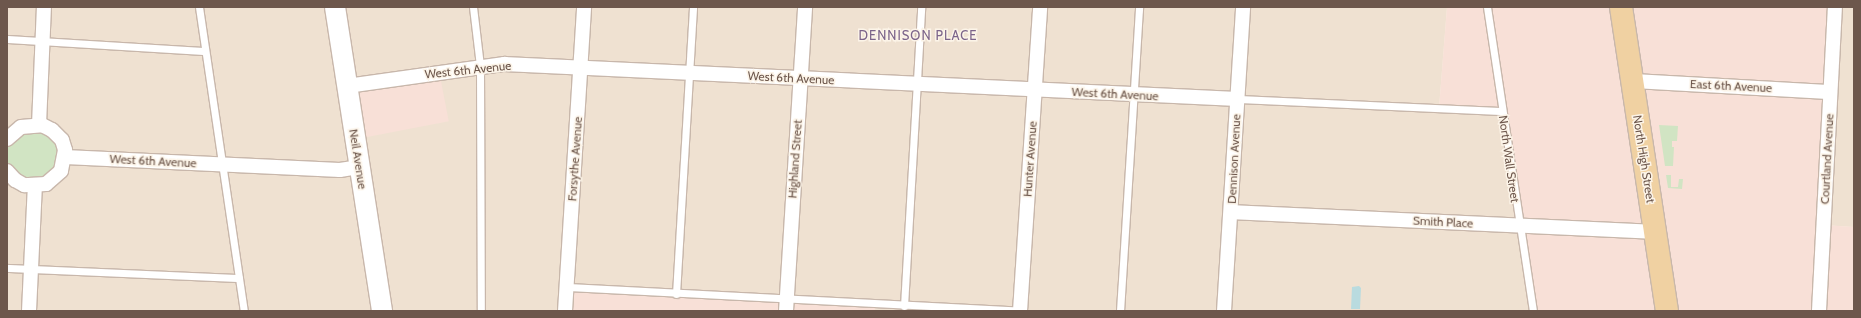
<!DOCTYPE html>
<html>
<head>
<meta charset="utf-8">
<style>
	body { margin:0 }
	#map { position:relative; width:1861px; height:318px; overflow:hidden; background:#f9efe2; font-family:Cabin,sans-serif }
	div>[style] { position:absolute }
	.residential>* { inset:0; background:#efe1d1 }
	.commercial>* { inset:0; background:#f8e0d7; transform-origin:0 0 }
	.green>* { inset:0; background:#d1e4c3 }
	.water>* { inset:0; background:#b9dbdf }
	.roads { filter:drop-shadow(1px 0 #c8b7ab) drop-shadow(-1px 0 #c8b7ab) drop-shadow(0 1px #c8b7ab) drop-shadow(0 -1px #c8b7ab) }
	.lane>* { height:7px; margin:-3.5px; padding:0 3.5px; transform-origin:3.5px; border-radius:3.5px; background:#fff }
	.street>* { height:14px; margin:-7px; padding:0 7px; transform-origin:7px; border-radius:7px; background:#fff }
	.secondary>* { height:20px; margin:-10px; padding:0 10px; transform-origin:10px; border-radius:10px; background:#fff }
	.primary>* { height:22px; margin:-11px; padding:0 11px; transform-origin:11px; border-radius:11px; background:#f0d1a2 }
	span { translate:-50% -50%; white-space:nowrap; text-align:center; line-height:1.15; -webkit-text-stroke:3px #fcf4e8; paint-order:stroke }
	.street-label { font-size:12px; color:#6d574c }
	.neighbourhood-label { font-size:13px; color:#7c648a; letter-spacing:1px }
	.frame { position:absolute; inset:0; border:8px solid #6d574c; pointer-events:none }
</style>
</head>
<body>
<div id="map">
	<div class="residential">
		<i style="clip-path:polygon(7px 7px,1447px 7px,1439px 108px,1501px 111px,1533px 311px,7px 311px)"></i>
		<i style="clip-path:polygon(1833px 7px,1854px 7px,1854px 227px,1823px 225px)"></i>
	</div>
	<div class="commercial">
		<i style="clip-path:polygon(1447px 7px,1833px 7px,1823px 225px,1854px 227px,1854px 311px,1533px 311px,1501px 111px,1439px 108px)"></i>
		<i style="left:440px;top:76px;width:46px;height:91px;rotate:79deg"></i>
		<i style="clip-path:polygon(567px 287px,875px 304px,875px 311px,565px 311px)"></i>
	</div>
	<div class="green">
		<i style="clip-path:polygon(1659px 125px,1678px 126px,1677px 141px,1672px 141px,1672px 147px,1674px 147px,1673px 166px,1665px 166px)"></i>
		<i style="clip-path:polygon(52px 130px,65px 161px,35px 186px,7px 171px,7px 139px,14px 131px)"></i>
		<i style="clip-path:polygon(1666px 175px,1671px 175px,1671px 187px,1678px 187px,1679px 179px,1683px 179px,1682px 189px,1668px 188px)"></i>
	</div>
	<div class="water">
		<i style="clip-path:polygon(1359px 286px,1361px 288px,1360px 309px,1351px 309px,1352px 287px)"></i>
	</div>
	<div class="roads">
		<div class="lane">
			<i style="left:199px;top:7px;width:307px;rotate:81.6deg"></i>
			<i style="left:473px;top:7px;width:59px;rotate:83.2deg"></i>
			<i style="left:480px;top:66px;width:245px;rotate:89.8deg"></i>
			<i style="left:1487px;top:7px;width:307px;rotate:81.4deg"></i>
			<i style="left:7px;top:39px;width:197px;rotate:3.5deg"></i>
			<i style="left:1237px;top:99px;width:265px;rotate:2.6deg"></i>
			<i style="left:7px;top:268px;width:232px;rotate:2.5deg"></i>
			<i style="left:567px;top:287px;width:452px;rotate:3deg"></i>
			<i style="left:676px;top:294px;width:288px;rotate:-86.6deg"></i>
			<i style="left:904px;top:306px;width:299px;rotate:-86.7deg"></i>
			<i style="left:1120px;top:311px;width:305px;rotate:-86.4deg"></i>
		</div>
		<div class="street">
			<i style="left:1632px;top:81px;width:198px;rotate:3.2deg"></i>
			<i style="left:347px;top:86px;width:159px;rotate:-8deg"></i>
			<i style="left:504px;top:64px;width:734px;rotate:2.73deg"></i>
			<i style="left:39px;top:125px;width:118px;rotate:-87.6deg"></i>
			<i style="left:7px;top:139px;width:18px;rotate:-41deg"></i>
			<i style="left:21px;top:127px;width:21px;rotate:-5deg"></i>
			<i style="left:42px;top:125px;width:11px;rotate:27deg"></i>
			<i style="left:52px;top:130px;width:14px;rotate:45deg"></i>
			<i style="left:62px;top:140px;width:10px;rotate:73deg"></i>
			<i style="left:65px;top:150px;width:21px;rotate:101deg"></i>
			<i style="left:61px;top:171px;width:20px;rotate:139deg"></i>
			<i style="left:46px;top:184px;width:22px;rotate:177deg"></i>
			<i style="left:24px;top:185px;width:10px;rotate:-151deg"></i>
			<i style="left:15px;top:180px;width:12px;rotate:-132deg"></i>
			<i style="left:65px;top:157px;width:275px;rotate:2.7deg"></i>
			<i style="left:340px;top:170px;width:20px;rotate:-9deg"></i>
			<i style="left:1231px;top:212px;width:425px;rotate:2.7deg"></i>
			<i style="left:29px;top:311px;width:125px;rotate:-87.3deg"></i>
			<i style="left:565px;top:311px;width:305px;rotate:-86.4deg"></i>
			<i style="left:786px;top:311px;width:305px;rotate:-86.4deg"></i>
			<i style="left:1020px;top:311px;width:305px;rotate:-86.2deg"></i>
			<i style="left:1224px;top:311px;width:305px;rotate:-86.4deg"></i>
			<i style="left:1819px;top:311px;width:304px;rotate:-87deg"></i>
		</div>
		<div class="secondary">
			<i style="left:335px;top:7px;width:308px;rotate:81.2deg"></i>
		</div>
		<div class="primary">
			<i style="left:1621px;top:7px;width:307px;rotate:81.4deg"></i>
		</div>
	</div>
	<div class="street-label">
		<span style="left:468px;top:70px;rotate:-6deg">West 6th Avenue</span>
		<span style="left:791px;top:78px;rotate:3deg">West 6th Avenue</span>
		<span style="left:1731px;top:86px;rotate:3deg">East 6th Avenue</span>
		<span style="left:1115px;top:94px;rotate:3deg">West 6th Avenue</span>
		<span style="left:358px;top:159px;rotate:81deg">Neil Avenue</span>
		<span style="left:575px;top:159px;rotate:-86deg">Forsythe Avenue</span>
		<span style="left:795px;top:159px;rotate:-86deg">Highland Street</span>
		<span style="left:1030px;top:159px;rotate:-86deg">Hunter Avenue</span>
		<span style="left:1234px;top:159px;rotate:-87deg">Dennison Avenue</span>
		<span style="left:1509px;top:159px;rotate:82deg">North Wall Street</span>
		<span style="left:1644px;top:159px;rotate:81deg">North High Street</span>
		<span style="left:1827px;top:159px;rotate:-87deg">Courtland Avenue</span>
		<span style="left:153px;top:161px;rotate:3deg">West 6th Avenue</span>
		<span style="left:1443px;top:222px;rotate:3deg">Smith Place</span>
	</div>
	<div class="neighbourhood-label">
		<span style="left:918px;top:35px">DENNISON PLACE</span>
	</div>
	<div class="frame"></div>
</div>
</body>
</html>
